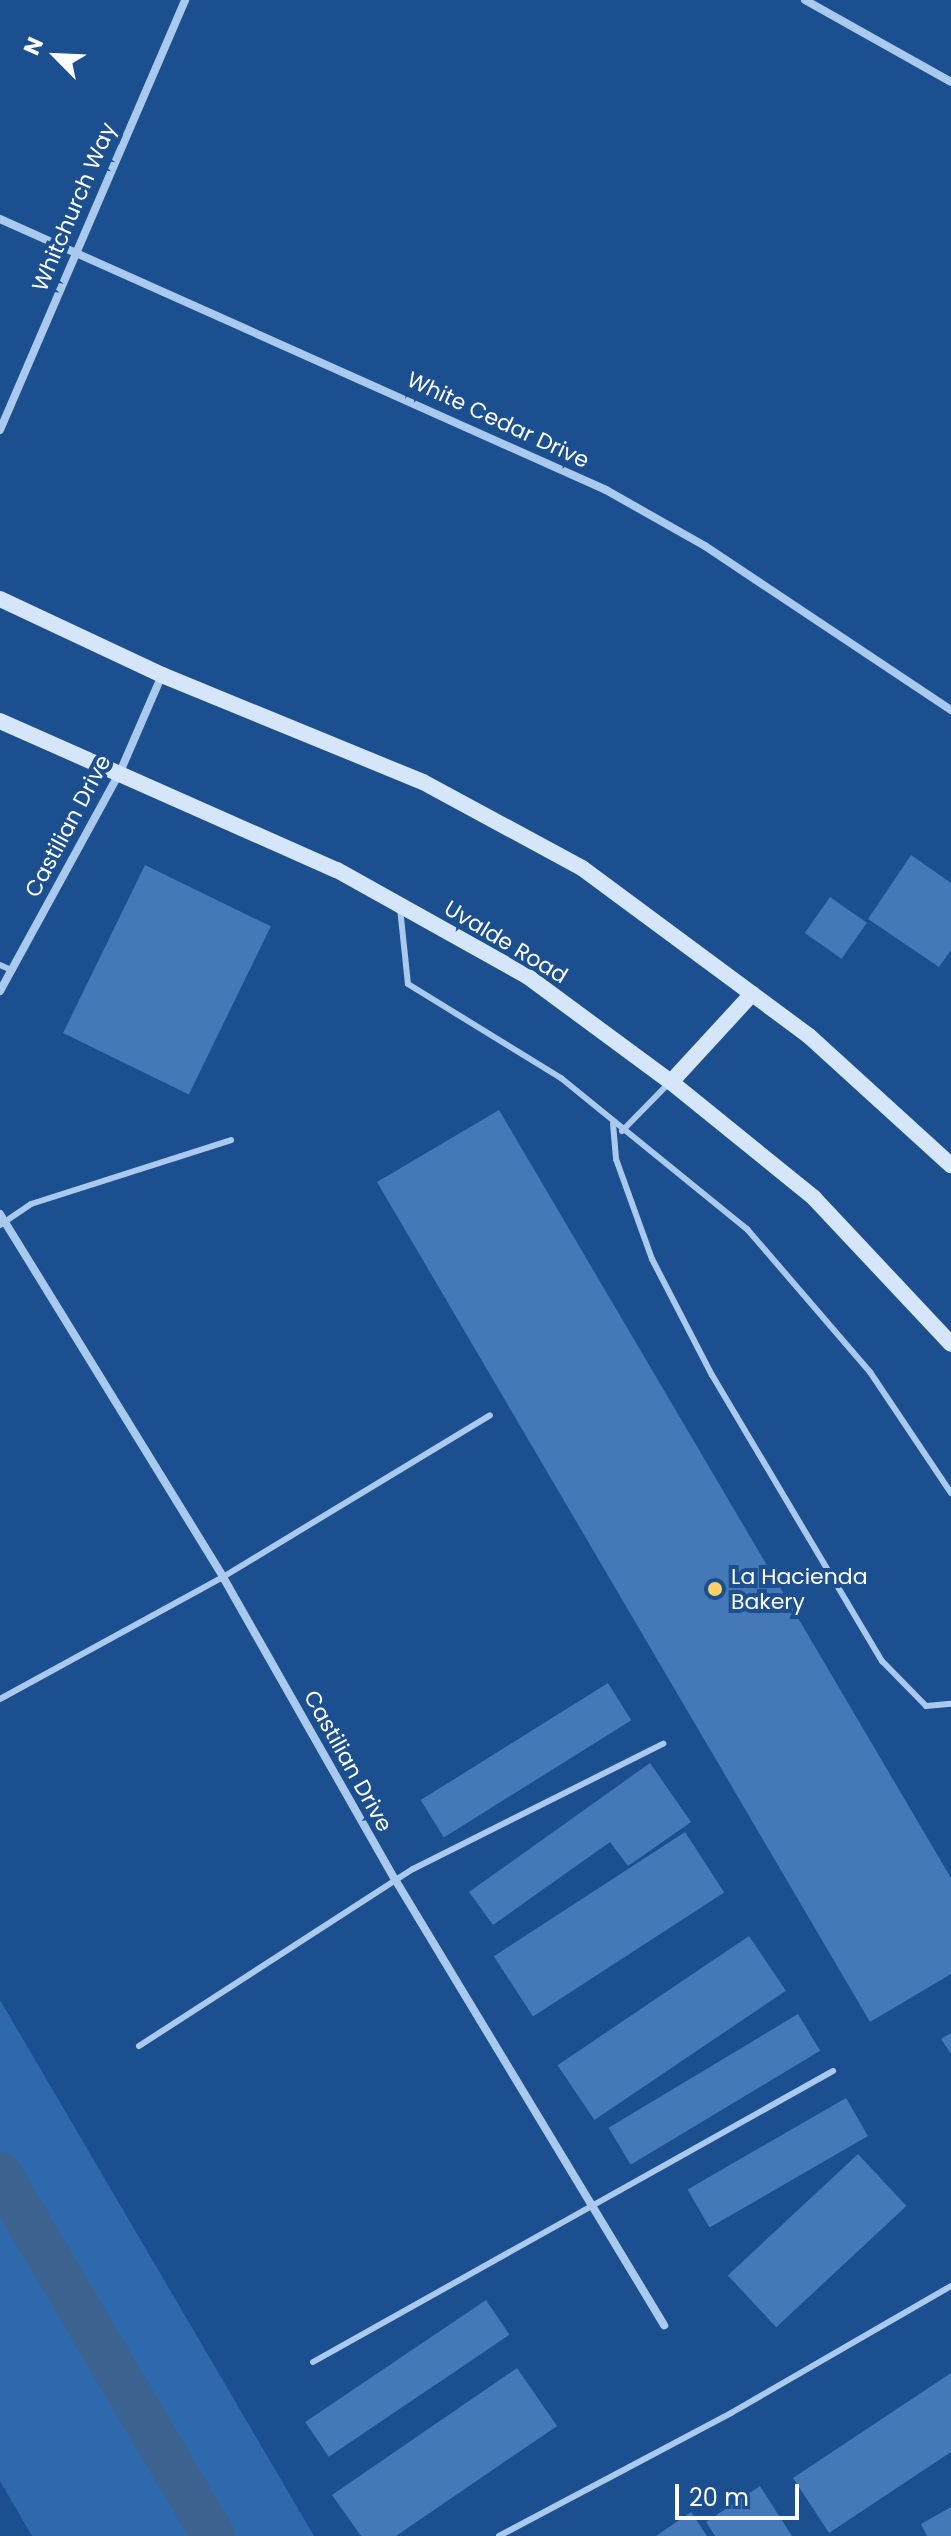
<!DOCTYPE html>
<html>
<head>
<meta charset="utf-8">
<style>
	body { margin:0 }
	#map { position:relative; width:951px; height:2536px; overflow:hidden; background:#1b4f8f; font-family:Poppins,sans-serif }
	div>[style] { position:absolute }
	.green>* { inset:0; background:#2e69ad }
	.canal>* { height:44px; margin:-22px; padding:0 22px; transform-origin:22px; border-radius:22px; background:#3c6290 }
	.building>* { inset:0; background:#4478b7; transform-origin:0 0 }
	.lane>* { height:6px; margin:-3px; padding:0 3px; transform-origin:3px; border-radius:3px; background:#a9c9ee }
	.street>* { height:8px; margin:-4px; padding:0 4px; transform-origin:4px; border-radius:4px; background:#a9c9ee }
	.secondary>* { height:16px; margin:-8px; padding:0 8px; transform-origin:8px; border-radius:8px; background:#d6e6fa }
	.dots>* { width:22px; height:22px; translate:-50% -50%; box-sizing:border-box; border:4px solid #1b4f8f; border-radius:50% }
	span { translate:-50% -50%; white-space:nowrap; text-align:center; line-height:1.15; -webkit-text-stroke:8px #1b4f8f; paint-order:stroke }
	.street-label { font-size:22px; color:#fff }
	.poi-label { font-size:22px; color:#fff }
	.left { translate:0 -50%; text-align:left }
	.north { position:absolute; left:16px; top:16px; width:80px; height:80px; -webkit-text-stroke:6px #1b4f8f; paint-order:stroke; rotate:294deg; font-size:22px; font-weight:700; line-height:32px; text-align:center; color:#fff }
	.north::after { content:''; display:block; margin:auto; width:28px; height:36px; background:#fff; clip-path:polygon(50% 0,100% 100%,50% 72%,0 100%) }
	.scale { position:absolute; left:675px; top:2484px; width:124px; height:36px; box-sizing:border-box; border:4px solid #fff; border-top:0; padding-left:10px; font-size:24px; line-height:28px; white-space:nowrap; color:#fff; -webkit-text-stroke:6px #1b4f8f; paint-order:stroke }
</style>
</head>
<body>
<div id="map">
	<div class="green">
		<i style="clip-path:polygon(0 2000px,314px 2536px,32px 2536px,0 2481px)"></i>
	</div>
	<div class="canal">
		<i style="left:0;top:2174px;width:420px;rotate:59.5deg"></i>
	</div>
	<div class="building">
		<i style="clip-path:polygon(911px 855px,951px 883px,951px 950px,939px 967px,868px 919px)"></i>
		<i style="left:145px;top:865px;width:140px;height:187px;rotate:26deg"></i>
		<i style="left:830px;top:897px;width:45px;height:44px;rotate:35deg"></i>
		<i style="clip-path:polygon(499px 1110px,951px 1878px,951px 1974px,870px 2022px,377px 1182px)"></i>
		<i style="left:608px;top:1683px;width:44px;height:221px;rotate:58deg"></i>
		<i style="clip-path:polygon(650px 1763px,691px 1822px,628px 1866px,610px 1842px,493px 1925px,469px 1892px)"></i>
		<i style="left:685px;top:1832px;width:72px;height:228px;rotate:57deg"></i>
		<i style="left:749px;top:1936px;width:66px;height:231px;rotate:56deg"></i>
		<i style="left:798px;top:2014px;width:43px;height:221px;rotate:59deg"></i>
		<i style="clip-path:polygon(951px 2033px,951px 2054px,941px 2039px)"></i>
		<i style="left:846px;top:2098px;width:44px;height:183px;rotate:60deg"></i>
		<i style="left:858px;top:2154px;width:71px;height:178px;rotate:47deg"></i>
		<i style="left:486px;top:2300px;width:42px;height:218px;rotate:56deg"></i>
		<i style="clip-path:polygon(517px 2368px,557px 2426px,396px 2536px,361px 2536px,332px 2495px)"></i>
		<i style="clip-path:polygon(951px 2373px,951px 2452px,829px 2533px,793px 2478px)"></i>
		<i style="clip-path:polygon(760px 2486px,792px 2536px,715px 2536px,706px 2522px)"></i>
		<i style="clip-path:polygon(951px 2507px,951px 2536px,927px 2536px,921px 2524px)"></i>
		<i style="clip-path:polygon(691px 2512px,707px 2536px,656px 2536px)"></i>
	</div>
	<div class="lane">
		<i style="left:400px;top:908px;width:76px;rotate:84deg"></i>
		<i style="left:408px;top:984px;width:180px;rotate:31.6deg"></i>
		<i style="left:561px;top:1078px;width:240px;rotate:39.1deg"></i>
		<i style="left:747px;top:1229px;width:189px;rotate:49.3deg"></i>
		<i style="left:870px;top:1372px;width:146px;rotate:56.2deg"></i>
		<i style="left:0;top:965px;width:12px;rotate:24deg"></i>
		<i style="left:613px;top:1124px;width:35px;rotate:85deg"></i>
		<i style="left:616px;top:1159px;width:106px;rotate:70.2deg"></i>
		<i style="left:652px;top:1259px;width:131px;rotate:62.7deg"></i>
		<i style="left:712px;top:1375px;width:333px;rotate:59.3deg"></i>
		<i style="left:882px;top:1661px;width:63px;rotate:45.6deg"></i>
		<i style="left:926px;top:1706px;width:25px;rotate:-5deg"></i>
		<i style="left:622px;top:1131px;width:66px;rotate:-45.6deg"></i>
		<i style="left:0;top:1225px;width:37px;rotate:-34deg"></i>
		<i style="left:31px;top:1204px;width:210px;rotate:-17.7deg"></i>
		<i style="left:0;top:1699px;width:254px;rotate:-28.7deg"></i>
		<i style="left:223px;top:1577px;width:312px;rotate:-31.2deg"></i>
		<i style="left:139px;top:2046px;width:326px;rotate:-32.9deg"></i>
		<i style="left:413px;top:1869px;width:280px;rotate:-26.6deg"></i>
		<i style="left:313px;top:2362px;width:596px;rotate:-29.23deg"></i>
		<i style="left:499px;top:2536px;width:263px;rotate:-27.9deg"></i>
		<i style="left:731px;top:2413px;width:254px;rotate:-30deg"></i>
	</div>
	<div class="street">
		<i style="left:805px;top:0;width:167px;rotate:29.3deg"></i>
		<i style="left:0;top:219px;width:664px;rotate:24.09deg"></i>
		<i style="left:606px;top:490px;width:114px;rotate:29.5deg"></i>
		<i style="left:705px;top:546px;width:296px;rotate:33.7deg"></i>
		<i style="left:0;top:430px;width:468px;rotate:-66.7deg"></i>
		<i style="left:0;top:991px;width:250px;rotate:-61.3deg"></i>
		<i style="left:120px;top:772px;width:106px;rotate:-66.6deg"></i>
		<i style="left:0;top:1214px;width:426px;rotate:58.4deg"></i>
		<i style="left:223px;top:1577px;width:350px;rotate:60.4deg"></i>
		<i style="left:396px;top:1881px;width:519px;rotate:58.88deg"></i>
	</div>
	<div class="secondary">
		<i style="left:0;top:599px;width:179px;rotate:25.1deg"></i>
		<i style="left:162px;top:675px;width:282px;rotate:22.3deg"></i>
		<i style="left:423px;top:782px;width:181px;rotate:28.4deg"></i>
		<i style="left:582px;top:868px;width:282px;rotate:36.5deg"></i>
		<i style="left:809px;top:1036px;width:192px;rotate:42.3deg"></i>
		<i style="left:0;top:721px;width:368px;rotate:23.9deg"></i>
		<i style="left:337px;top:870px;width:218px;rotate:29.2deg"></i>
		<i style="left:527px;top:976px;width:179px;rotate:36.4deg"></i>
		<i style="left:671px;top:1082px;width:184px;rotate:39deg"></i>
		<i style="left:814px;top:1198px;width:200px;rotate:46.8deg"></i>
		<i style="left:671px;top:1082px;width:120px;rotate:-47.4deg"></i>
	</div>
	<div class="dots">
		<i style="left:715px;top:1589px;background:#ffd166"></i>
	</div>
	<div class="street-label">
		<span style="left:74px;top:207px;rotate:-67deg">Whitchurch Way</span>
		<span style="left:498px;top:420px;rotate:25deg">White Cedar Drive</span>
		<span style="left:68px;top:826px;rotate:-62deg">Castilian Drive</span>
		<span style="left:506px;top:942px;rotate:31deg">Uvalde Road</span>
		<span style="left:348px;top:1761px;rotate:61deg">Castilian Drive</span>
	</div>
	<div class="poi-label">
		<span class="left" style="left:731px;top:1589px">La Hacienda<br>Bakery</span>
	</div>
	<div class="north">N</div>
	<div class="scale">20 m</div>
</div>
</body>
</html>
